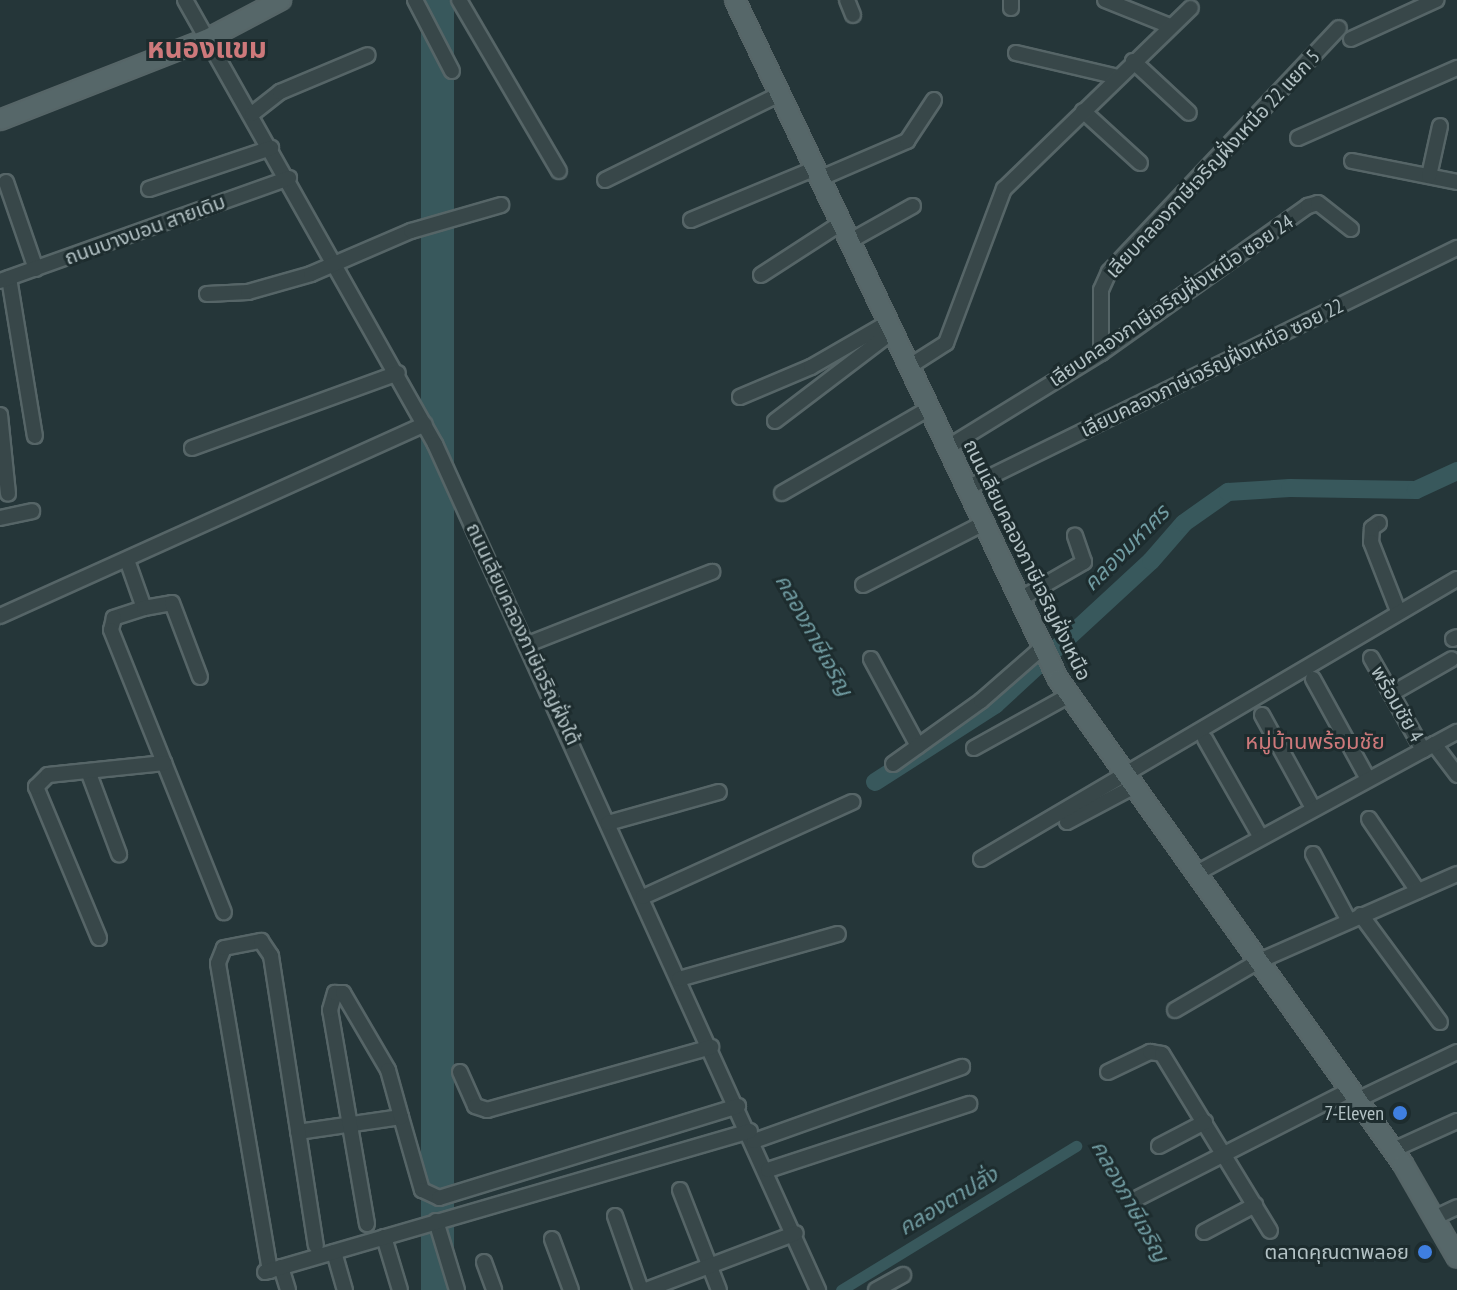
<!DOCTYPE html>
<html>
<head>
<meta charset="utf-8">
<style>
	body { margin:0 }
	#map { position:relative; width:1457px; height:1290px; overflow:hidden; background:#253639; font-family:"PT Sans Narrow","Noto Sans Thai",sans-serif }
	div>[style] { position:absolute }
	.water>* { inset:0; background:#38585c; transform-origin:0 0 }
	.canal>* { height:11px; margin:-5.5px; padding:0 5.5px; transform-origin:5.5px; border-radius:5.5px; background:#38585c }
	.river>* { height:18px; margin:-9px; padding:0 9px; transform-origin:9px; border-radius:9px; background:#38585c }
	.roads { filter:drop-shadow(2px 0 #566567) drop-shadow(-2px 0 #566567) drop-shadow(0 2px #566567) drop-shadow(0 -2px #566567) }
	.minor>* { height:14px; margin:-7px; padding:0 7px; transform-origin:7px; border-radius:7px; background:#384749 }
	.major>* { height:18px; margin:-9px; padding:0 9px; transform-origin:9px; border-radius:9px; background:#566769 }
	.dots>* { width:22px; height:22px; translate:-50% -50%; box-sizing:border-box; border:4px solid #1d2c2e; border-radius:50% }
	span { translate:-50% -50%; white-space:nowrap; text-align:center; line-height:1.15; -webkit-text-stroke:6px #1d2c2e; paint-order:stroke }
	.street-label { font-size:20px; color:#b3c2c5 }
	.poi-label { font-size:20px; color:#b3c2c5 }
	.right { translate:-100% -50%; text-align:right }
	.water-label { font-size:22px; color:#709ba1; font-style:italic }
	.neighbourhood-label { font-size:22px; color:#ce797b }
	.district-label { font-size:28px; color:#ce797b; font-weight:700 }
</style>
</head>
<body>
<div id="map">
	<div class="water">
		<i style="left:421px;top:0;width:33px;height:1477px"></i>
	</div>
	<div class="canal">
		<i style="left:841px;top:1290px;width:276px;rotate:-31.5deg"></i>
	</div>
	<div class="river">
		<i style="left:875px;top:782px;width:143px;rotate:-32.7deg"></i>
		<i style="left:995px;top:705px;width:212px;rotate:-42.7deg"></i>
		<i style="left:1151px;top:561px;width:50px;rotate:-49deg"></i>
		<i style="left:1184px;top:523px;width:54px;rotate:-35.2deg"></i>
		<i style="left:1228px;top:492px;width:62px;rotate:-3.7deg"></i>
		<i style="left:1290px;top:488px;width:126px;rotate:0.9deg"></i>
		<i style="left:1416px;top:490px;width:45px;rotate:-24.9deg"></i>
	</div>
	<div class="roads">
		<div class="minor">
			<i style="left:185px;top:0;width:510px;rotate:60.62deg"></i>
			<i style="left:435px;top:444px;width:929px;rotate:65.64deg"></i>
			<i style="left:415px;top:0;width:80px;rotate:62.5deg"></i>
			<i style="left:459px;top:0;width:198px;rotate:59.7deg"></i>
			<i style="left:847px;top:0;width:16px;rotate:68deg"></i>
			<i style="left:1105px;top:0;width:70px;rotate:21.8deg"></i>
			<i style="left:1011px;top:8px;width:8px;rotate:-90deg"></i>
			<i style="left:1351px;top:39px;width:94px;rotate:-24.6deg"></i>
			<i style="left:1016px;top:53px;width:105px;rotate:13.2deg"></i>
			<i style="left:1133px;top:61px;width:76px;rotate:42.9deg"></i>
			<i style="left:1083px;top:111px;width:77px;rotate:42.4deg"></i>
			<i style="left:252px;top:114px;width:36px;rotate:-38deg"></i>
			<i style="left:280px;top:92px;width:95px;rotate:-22.8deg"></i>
			<i style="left:1298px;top:138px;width:174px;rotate:-23.8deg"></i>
			<i style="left:1352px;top:161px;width:107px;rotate:11.3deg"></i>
			<i style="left:1429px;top:176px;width:51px;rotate:-77.6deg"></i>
			<i style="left:821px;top:178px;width:94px;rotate:-23.3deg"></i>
			<i style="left:907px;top:141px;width:49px;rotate:-56.6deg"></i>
			<i style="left:605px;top:180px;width:195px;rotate:-26.2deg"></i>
			<i style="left:6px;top:182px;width:92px;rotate:71deg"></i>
			<i style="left:149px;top:189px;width:129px;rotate:-18.6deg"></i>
			<i style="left:691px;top:220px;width:135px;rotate:-22.6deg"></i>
			<i style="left:850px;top:241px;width:72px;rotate:-29.1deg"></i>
			<i style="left:761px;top:275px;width:95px;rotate:-33deg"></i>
			<i style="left:9px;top:278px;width:160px;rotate:80.7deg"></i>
			<i style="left:0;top:281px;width:307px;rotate:-19.6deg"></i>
			<i style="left:207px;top:294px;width:41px;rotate:-2.8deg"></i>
			<i style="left:248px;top:292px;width:66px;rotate:-15.9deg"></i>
			<i style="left:311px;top:274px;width:109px;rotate:-23.3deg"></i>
			<i style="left:411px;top:231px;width:94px;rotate:-16.1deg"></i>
			<i style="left:1101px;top:353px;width:63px;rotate:-90deg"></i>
			<i style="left:1101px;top:290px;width:20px;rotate:-66deg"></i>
			<i style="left:1109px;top:272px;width:335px;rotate:-46.7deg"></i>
			<i style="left:910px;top:366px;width:43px;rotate:-32.6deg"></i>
			<i style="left:946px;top:343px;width:165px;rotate:-69.4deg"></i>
			<i style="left:1004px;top:189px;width:260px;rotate:-44.1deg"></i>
			<i style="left:740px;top:397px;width:77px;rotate:-22.9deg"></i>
			<i style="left:811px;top:367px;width:90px;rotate:-30deg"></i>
			<i style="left:0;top:415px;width:79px;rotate:84.2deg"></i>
			<i style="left:775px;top:421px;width:148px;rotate:-37.3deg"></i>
			<i style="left:948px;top:447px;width:180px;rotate:-31.6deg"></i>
			<i style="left:1101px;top:353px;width:254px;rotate:-35.4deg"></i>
			<i style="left:1308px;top:206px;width:10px;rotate:-17deg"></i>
			<i style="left:1318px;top:203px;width:42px;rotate:38.2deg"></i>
			<i style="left:192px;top:448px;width:219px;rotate:-20deg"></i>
			<i style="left:967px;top:488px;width:546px;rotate:-26.1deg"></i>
			<i style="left:782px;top:493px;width:171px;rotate:-29.9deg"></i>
			<i style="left:0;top:518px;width:33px;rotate:-12deg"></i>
			<i style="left:1379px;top:523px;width:9px;rotate:144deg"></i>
			<i style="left:1372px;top:528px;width:14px;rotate:94deg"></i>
			<i style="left:1371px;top:542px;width:74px;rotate:68.6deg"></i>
			<i style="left:127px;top:560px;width:51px;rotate:70.5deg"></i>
			<i style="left:144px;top:608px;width:32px;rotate:162deg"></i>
			<i style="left:114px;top:618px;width:12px;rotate:104deg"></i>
			<i style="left:111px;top:630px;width:304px;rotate:68.2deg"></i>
			<i style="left:863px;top:585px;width:136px;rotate:-27.1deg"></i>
			<i style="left:1020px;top:599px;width:74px;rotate:-30deg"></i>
			<i style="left:1084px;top:562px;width:28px;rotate:-109deg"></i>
			<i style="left:144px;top:608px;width:28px;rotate:-10deg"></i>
			<i style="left:172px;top:603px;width:79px;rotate:69.3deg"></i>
			<i style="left:0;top:616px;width:466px;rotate:-24.3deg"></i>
			<i style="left:1453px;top:639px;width:4px;rotate:-27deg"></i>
			<i style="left:528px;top:644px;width:198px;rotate:-21.4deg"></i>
			<i style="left:1371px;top:658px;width:106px;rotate:60.5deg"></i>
			<i style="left:871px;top:659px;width:99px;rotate:61.6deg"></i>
			<i style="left:1313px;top:679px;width:114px;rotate:61.2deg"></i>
			<i style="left:1391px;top:694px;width:70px;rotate:-29.8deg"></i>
			<i style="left:1262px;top:715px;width:106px;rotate:61.3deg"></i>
			<i style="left:1205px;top:739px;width:112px;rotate:60.4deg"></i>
			<i style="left:1434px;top:744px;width:39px;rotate:53deg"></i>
			<i style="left:974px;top:748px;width:107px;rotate:-29deg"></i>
			<i style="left:893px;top:764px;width:108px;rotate:-35.6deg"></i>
			<i style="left:981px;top:701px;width:82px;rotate:-41.1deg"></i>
			<i style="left:88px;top:771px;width:89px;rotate:69.5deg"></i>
			<i style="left:1369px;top:819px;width:87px;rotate:55.8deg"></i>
			<i style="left:1067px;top:822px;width:75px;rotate:-27.9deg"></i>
			<i style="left:608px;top:823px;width:115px;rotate:-15.6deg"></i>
			<i style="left:1313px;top:854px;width:76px;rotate:61.8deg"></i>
			<i style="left:981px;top:859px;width:552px;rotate:-30.47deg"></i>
			<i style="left:1195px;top:874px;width:298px;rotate:-28.5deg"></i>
			<i style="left:643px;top:897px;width:230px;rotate:-24.4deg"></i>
			<i style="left:1361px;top:915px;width:133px;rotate:53.6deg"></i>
			<i style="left:99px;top:938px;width:164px;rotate:-112.6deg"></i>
			<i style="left:36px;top:787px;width:17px;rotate:-45deg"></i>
			<i style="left:48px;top:775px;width:117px;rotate:-5.9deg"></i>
			<i style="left:679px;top:979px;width:165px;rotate:-15.8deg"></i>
			<i style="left:1175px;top:1010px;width:97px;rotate:-30.3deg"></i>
			<i style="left:1259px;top:961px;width:216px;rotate:-23.7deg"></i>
			<i style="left:460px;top:1072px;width:37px;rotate:66deg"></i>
			<i style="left:475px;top:1106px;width:13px;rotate:18deg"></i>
			<i style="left:487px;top:1110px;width:233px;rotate:-15.7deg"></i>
			<i style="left:1108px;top:1072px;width:47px;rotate:-25.5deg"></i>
			<i style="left:1150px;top:1052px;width:12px;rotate:9deg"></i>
			<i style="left:1162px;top:1054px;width:207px;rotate:58.6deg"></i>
			<i style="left:1357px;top:1100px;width:111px;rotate:-25.6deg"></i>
			<i style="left:298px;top:1132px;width:104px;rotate:-8.3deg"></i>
			<i style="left:401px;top:1117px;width:76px;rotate:74deg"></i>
			<i style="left:422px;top:1190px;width:19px;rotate:25deg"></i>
			<i style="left:439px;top:1198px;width:313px;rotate:-17.1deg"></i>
			<i style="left:754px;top:1141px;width:221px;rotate:-19.6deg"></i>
			<i style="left:1159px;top:1146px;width:52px;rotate:-27.6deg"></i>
			<i style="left:1393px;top:1150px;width:70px;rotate:-24.4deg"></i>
			<i style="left:768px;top:1170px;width:212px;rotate:-18.2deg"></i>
			<i style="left:680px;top:1190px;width:107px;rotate:68.7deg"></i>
			<i style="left:1138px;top:1198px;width:238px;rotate:-27deg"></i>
			<i style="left:615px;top:1216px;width:78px;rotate:70.6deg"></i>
			<i style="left:1436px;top:1217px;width:23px;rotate:-25deg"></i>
			<i style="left:436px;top:1221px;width:72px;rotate:73.1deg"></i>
			<i style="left:367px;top:1224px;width:217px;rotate:-99.8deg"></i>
			<i style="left:330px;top:1010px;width:18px;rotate:-74deg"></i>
			<i style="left:335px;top:993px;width:8px"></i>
			<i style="left:343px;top:993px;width:89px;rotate:59.7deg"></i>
			<i style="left:388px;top:1070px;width:49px;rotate:74.5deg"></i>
			<i style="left:1204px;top:1232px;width:58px;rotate:-27.9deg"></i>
			<i style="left:384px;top:1237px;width:55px;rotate:73.2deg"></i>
			<i style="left:552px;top:1239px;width:54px;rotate:69.6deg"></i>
			<i style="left:334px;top:1252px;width:40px;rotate:74deg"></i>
			<i style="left:484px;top:1262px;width:30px;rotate:70deg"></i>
			<i style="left:281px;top:1267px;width:24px;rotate:73deg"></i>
			<i style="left:270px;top:1271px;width:312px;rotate:-99.6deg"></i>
			<i style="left:218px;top:963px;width:16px;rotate:-68deg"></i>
			<i style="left:224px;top:948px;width:38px;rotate:-11deg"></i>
			<i style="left:261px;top:941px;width:18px;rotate:56deg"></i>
			<i style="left:271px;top:956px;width:293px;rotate:81.2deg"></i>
			<i style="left:265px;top:1272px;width:505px;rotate:-16.21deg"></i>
			<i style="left:646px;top:1290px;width:160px;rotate:-20.8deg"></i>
			<i style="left:876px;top:1290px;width:31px;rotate:-29deg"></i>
		</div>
		<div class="major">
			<i style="left:735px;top:0;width:752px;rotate:64.56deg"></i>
			<i style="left:1058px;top:679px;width:595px;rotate:54.57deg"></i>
			<i style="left:1403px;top:1164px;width:108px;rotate:60.1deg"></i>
			<i style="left:0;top:120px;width:222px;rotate:-21.4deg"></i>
			<i style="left:207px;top:39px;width:84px;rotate:-27.8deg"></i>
		</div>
	</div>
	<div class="dots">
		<i style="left:1400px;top:1113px;background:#3f7fe0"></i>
		<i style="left:1425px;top:1252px;background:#3f7fe0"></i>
	</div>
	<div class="street-label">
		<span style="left:1213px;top:164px;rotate:-47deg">เลียบคลองภาษีเจริญฝั่งเหนือ 22 แยก 5</span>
		<span style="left:145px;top:230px;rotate:-20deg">ถนนบางบอน สายเดิม</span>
		<span style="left:1171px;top:301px;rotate:-34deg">เลียบคลองภาษีเจริญฝั่งเหนือ ซอย 24</span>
		<span style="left:1212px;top:368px;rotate:-26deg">เลียบคลองภาษีเจริญฝั่งเหนือ ซอย 22</span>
		<span style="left:1027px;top:560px;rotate:64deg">ถนนเลียบคลองภาษีเจริญฝั่งเหนือ</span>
		<span style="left:523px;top:634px;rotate:65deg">ถนนเลียบคลองภาษีเจริญฝั่งใต้</span>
		<span style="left:1397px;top:704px;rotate:60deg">พร้อมชัย 4</span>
	</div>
	<div class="poi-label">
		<span class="right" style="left:1384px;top:1113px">7-Eleven</span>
		<span class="right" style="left:1409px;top:1252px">ตลาดคุณตาพลอย</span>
	</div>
	<div class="water-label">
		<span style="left:1126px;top:548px;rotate:-45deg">คลองมหาศร</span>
		<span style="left:814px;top:635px;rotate:61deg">คลองภาษีเจริญ</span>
		<span style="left:948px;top:1201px;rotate:-31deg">คลองตาปลั่ง</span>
		<span style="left:1130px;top:1201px;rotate:61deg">คลองภาษีเจริญ</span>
	</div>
	<div class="neighbourhood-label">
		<span style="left:1315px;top:742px">หมู่บ้านพร้อมชัย</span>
	</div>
	<div class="district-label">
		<span style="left:207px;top:48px">หนองแขม</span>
	</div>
</div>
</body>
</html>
